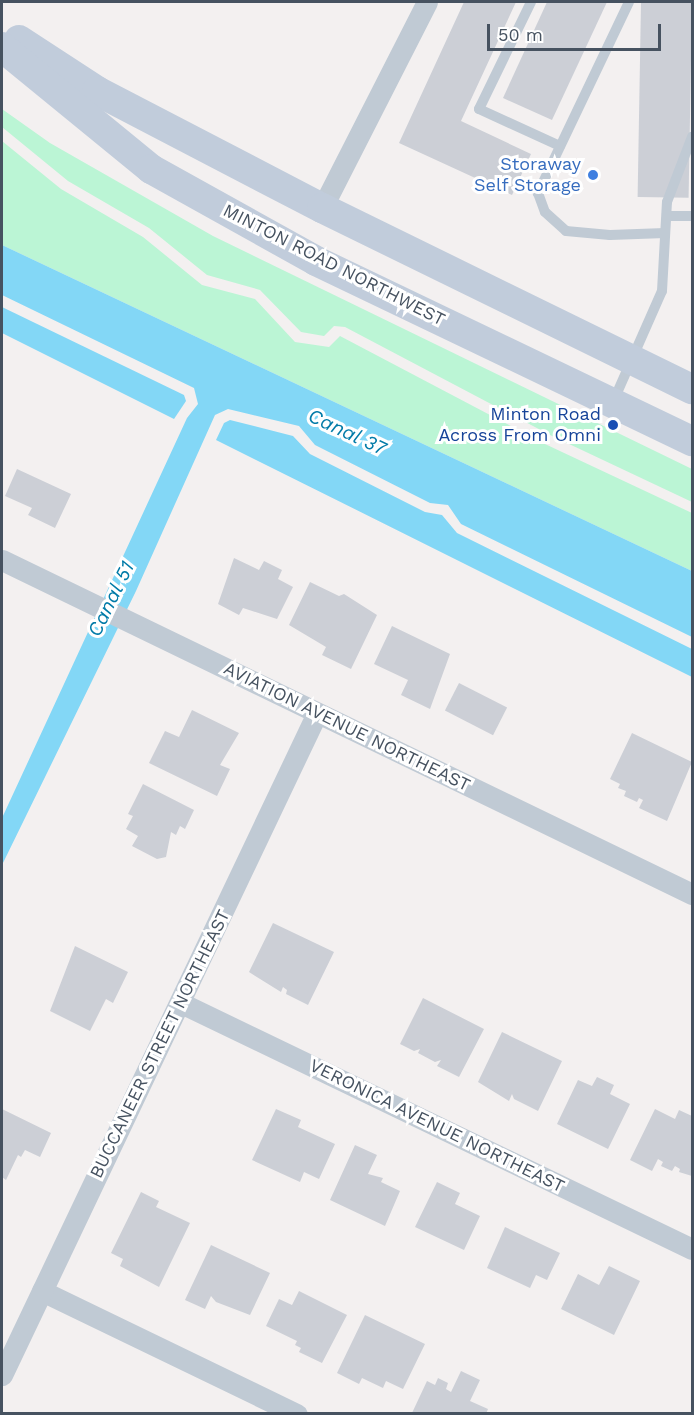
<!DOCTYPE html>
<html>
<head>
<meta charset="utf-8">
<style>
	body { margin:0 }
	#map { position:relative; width:694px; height:1415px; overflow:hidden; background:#f3f0f0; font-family:"Work Sans",sans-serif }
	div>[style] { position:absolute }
	.green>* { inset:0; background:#bbf5d5 }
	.water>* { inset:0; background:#83d7f6 }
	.building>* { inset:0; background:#cccfd6; transform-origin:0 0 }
	.service>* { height:10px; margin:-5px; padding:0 5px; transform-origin:5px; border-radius:5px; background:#c0cad4 }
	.minor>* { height:21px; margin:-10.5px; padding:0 10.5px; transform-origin:10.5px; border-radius:10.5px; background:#c0cad4 }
	.secondary>* { height:30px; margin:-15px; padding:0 15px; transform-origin:15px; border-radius:15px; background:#c1ccdb }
	.dots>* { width:16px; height:16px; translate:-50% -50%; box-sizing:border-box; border:3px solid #fff; border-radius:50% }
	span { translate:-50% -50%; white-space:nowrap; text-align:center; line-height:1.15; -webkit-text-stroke:6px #fff; paint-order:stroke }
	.shop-label { font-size:18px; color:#366cbe }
	.right { translate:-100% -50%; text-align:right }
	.street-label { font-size:18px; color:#465260 }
	.transit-label { font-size:18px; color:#164399 }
	.water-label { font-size:20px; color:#027ba8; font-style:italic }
	.frame { position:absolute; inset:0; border:3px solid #465260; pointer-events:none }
	.scale { position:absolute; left:487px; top:24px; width:174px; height:27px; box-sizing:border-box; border:3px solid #465260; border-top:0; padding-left:8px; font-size:18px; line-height:21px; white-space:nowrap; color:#465260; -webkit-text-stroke:4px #fff; paint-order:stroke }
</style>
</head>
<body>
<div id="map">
	<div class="green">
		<i style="clip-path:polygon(2px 109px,50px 143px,213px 236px,692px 469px,692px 502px,550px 435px,345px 327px,334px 326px,324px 336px,301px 332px,260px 290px,207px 275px,149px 228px,68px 181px,2px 127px)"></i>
		<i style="clip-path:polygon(2px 141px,61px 189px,143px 237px,202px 285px,255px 299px,295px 342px,329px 347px,340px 336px,545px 444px,692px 513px,692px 571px,2px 245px)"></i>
	</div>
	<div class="water">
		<i style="clip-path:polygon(2px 245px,692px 571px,692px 637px,461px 524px,448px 505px,430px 503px,315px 445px,299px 426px,228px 409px,215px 415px,136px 591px,2px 865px,2px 818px,187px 418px,198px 404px,194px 388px,2px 295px)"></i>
		<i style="clip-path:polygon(2px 307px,184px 395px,186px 401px,174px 419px,2px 333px)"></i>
		<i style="clip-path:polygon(230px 420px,293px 436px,310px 454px,425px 512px,442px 515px,457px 533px,692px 649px,692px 677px,216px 440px,224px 423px)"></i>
	</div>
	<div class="building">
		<i style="clip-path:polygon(464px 2px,516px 2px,461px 121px,531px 154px,512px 195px,399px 143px)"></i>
		<i style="clip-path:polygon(547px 2px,607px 2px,552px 120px,503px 98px)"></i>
		<i style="left:641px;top:2px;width:51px;height:195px;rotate:1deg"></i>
		<i style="clip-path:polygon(17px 469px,71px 494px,55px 528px,28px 515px,32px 508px,5px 496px)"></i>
		<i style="clip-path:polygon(234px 558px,259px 570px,264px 561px,282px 570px,278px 579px,293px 587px,277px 619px,243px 608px,239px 615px,218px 604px)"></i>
		<i style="clip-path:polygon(310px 582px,339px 596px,344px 594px,377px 615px,351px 669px,322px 655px,326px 647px,289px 625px)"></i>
		<i style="clip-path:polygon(392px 626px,450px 654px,430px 709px,401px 695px,408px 680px,374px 664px)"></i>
		<i style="left:459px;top:683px;width:54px;height:31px;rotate:27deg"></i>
		<i style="clip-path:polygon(192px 710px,239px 733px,220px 765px,230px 769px,217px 796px,149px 763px,165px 731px,179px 737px)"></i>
		<i style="clip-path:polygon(632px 733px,692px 762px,667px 821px,639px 808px,643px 800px,639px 798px,637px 802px,624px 796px,626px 791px,618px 788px,620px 784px,610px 779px)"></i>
		<i style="clip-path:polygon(143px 784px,194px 810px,185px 829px,180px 826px,176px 835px,171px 832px,166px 857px,157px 859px,132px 846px,138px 836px,126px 829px,133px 816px,128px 814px)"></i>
		<i style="clip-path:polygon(273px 923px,334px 952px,308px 1005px,286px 994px,287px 990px,283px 987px,281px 992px,249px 972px)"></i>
		<i style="clip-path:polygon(75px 946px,128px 972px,113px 1003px,106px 999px,90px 1031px,50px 1011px)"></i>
		<i style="clip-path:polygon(423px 998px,484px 1029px,459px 1077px,437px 1066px,441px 1060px,435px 1062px,418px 1053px,420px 1049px,414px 1051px,400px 1044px)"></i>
		<i style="clip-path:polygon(502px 1032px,562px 1061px,538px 1111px,514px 1099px,512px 1094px,509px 1101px,478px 1082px)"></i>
		<i style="clip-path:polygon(597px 1077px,614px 1085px,610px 1094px,630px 1104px,608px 1149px,557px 1124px,578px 1080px,592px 1086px)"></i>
		<i style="clip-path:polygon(2px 1109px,51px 1133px,40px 1157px,25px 1150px,21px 1157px,18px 1155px,6px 1180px,2px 1177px)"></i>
		<i style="clip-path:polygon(276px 1109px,301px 1120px,298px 1127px,335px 1144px,319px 1179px,304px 1172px,300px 1182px,252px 1160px)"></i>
		<i style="clip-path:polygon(655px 1109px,675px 1119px,679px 1110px,692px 1116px,692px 1176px,679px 1172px,680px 1169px,675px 1166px,672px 1171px,661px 1166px,663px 1162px,658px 1159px,652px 1171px,630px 1160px)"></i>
		<i style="clip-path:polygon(355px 1145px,377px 1155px,368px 1174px,383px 1178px,381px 1182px,400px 1191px,385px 1226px,330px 1200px)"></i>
		<i style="clip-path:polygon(437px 1182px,460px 1193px,455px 1204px,480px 1216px,464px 1250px,415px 1227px)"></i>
		<i style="clip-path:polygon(141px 1192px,159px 1201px,156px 1207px,190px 1223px,159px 1287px,120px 1266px,123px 1259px,111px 1253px)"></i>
		<i style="clip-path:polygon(505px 1227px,560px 1253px,547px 1280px,536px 1275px,530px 1288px,487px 1268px)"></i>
		<i style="clip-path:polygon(211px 1245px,270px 1273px,250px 1315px,216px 1302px,211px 1296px,205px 1309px,185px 1300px)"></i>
		<i style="clip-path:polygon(609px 1266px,640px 1281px,614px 1335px,561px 1309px,578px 1274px,599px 1285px)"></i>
		<i style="clip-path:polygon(299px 1291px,347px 1315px,322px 1363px,299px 1352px,301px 1348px,295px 1345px,297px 1341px,266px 1326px,279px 1299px,292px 1305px)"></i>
		<i style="clip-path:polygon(365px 1315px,425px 1344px,403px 1389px,386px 1381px,383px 1388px,362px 1378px,359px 1384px,337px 1373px)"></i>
		<i style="clip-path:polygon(461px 1371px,480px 1380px,470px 1401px,488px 1409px,486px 1414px,412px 1413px,427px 1381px,435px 1385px,438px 1378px,448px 1383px,446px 1389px,451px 1392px)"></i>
	</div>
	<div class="service">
		<i style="left:531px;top:2px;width:119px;rotate:115.9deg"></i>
		<i style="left:479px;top:109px;width:89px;rotate:24.6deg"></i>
		<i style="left:629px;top:2px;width:212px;rotate:115.5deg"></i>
		<i style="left:538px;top:193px;width:20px;rotate:70deg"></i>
		<i style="left:545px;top:212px;width:28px;rotate:42deg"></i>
		<i style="left:566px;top:231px;width:44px;rotate:5.2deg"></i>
		<i style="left:610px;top:235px;width:55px;rotate:-2.1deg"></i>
		<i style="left:667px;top:216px;width:25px"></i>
		<i style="left:613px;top:402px;width:121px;rotate:-66.2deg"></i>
		<i style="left:662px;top:291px;width:89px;rotate:-86.8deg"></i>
		<i style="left:667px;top:202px;width:70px;rotate:-69deg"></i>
	</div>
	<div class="minor">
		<i style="left:322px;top:208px;width:231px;rotate:-63deg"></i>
		<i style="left:2px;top:560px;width:767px;rotate:25.83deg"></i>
		<i style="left:181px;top:1003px;width:567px;rotate:25.71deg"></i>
		<i style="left:42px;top:1291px;width:283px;rotate:25.8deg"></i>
		<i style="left:2px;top:1375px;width:733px;rotate:-64.55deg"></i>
	</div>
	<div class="secondary">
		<i style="left:19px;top:40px;width:93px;rotate:33.2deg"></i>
		<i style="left:97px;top:91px;width:254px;rotate:27.5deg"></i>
		<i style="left:322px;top:208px;width:412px;rotate:26.1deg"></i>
		<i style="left:2px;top:47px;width:193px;rotate:39.3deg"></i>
		<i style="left:151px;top:169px;width:189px;rotate:29.1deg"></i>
		<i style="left:316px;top:261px;width:417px;rotate:25.6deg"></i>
	</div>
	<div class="dots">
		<i style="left:593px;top:175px;background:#3f7fe0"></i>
		<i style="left:613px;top:425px;background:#1a4fb4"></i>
	</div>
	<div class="shop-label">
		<span class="right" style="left:581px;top:175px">Storaway<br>Self Storage</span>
	</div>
	<div class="street-label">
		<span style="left:334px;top:265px;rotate:27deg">MINTON ROAD NORTHWEST</span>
		<span style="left:347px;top:727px;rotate:26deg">AVIATION AVENUE NORTHEAST</span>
		<span style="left:160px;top:1044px;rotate:-64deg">BUCCANEER STREET NORTHEAST</span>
		<span style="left:437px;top:1126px;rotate:26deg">VERONICA AVENUE NORTHEAST</span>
	</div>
	<div class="transit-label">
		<span class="right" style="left:601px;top:425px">Minton Road<br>Across From Omni</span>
	</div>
	<div class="water-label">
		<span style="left:347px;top:432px;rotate:25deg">Canal 37</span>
		<span style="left:111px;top:599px;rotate:-64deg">Canal 51</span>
	</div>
	<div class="frame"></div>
	<div class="scale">50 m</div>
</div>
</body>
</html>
